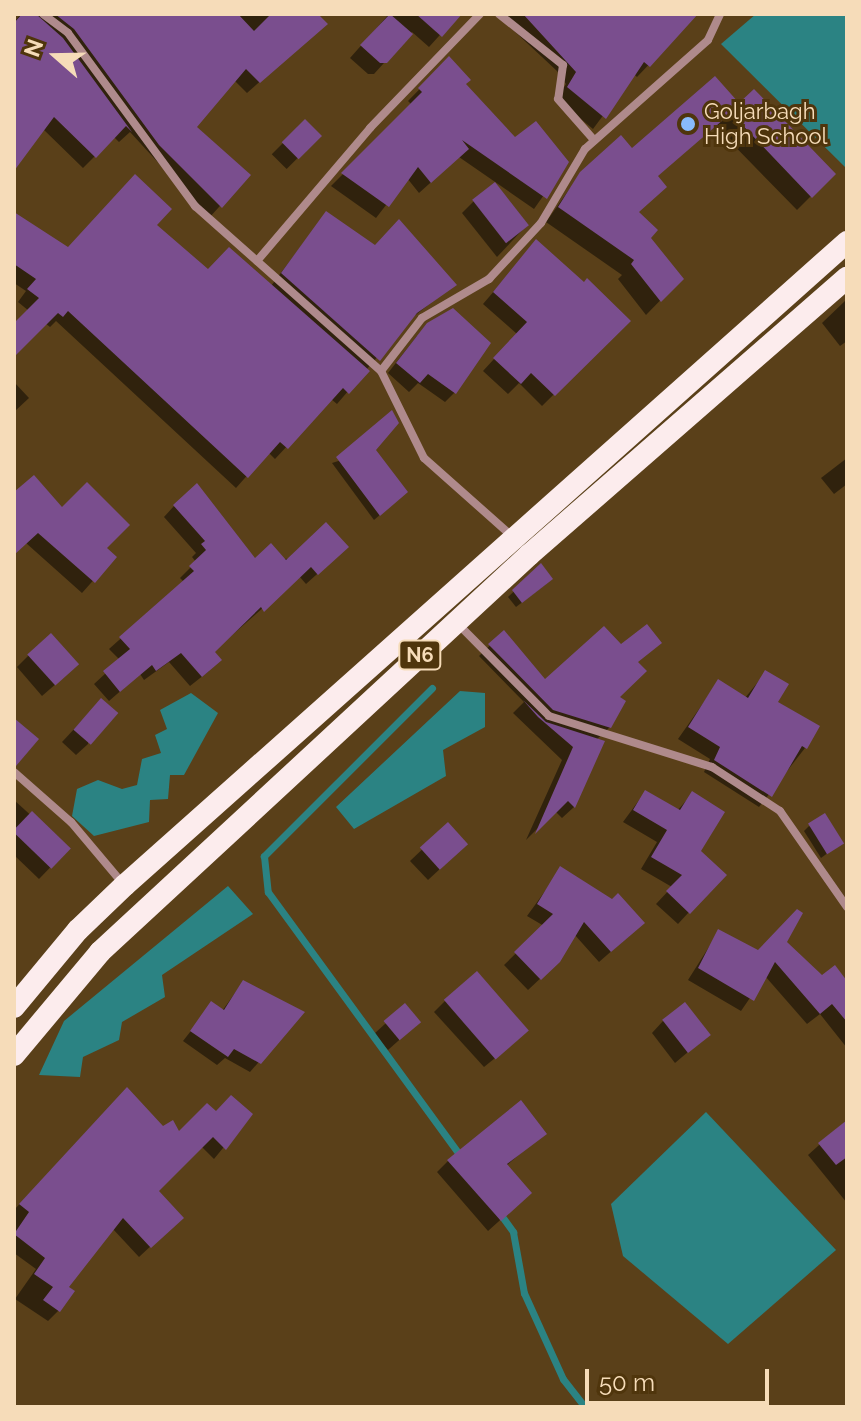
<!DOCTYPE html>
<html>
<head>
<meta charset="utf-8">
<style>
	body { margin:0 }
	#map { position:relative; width:861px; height:1421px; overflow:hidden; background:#5a4019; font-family:Raleway,sans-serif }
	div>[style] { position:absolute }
	.water>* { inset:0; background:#2b8383 }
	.shadow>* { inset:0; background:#0007; transform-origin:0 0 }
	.stream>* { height:7px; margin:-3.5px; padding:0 3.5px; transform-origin:3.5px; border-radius:3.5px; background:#2b8383 }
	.building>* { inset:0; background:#7a4e8e; transform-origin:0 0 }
	.minor>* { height:8px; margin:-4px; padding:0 4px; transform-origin:4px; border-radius:4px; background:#af8a8c }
	.trunk>* { height:22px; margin:-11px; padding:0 11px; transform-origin:11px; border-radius:11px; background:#fceced }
	.dots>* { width:22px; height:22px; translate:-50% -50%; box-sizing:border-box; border:4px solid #4f350c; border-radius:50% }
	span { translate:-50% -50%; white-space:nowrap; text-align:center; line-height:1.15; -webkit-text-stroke:6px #4f350c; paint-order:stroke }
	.shield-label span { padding:2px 6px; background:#4f350c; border:2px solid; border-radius:6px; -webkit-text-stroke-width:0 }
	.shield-label { font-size:20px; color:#f6dcb9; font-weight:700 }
	.poi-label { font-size:22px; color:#f6dcb9 }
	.left { translate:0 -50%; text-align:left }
	.frame { position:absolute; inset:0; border:16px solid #f6dcb9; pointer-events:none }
	.north { position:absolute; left:16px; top:16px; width:80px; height:80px; -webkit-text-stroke:6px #4f350c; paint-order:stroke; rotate:290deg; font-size:22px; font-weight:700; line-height:32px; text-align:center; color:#f6dcb9 }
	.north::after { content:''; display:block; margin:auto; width:28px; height:36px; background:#f6dcb9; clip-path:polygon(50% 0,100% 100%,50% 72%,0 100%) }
	.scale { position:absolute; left:585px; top:1369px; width:184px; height:36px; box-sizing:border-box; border:4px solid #f6dcb9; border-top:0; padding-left:10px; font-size:24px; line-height:28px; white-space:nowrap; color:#f6dcb9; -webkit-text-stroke:6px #4f350c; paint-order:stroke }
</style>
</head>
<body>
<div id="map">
	<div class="water">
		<i style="clip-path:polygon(756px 14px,847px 14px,847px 169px,721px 44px)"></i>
		<i style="clip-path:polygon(460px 691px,485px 693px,485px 727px,443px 750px,446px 776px,354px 829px,336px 807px)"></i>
		<i style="clip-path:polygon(191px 693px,218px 713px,184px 775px,170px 775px,168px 799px,150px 800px,149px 822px,94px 836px,72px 816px,77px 789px,98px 780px,122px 789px,137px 785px,142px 759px,161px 753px,155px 735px,167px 729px,160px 710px)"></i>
		<i style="clip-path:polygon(228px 886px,253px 914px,162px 975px,165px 997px,122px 1022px,119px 1040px,83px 1057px,80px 1077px,39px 1075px,64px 1021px)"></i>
		<i style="clip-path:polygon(706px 1112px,836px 1250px,728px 1344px,623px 1256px,611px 1204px)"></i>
	</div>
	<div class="shadow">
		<i style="clip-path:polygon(21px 14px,315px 14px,325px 24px,247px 93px,234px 80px,194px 127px,248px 175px,209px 218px,130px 132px,119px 142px,114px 137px,83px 168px,43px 129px,14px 170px,14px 22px)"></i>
		<i style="clip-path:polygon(389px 14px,459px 14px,429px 47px,412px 32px,374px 74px,368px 74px,350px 58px)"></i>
		<i style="clip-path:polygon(496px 14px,697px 14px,637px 77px,634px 74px,593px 129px,557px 99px,566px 84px,557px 71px)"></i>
		<i style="clip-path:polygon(449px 59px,464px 84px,515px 140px,567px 162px,534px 209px,459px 157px,419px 193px,407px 178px,376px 218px,331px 186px,412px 105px,408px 101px)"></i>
		<i style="clip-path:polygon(739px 106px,833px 174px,797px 210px,715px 126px,656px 177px,637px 213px,648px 238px,681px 279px,646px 315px,618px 279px,622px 275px,546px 222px,581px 173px)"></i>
		<i style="left:305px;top:121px;width:21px;height:47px;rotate:45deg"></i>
		<i style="clip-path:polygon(474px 201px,527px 225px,497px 257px,462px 213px)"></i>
		<i style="clip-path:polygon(326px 213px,375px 247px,454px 285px,409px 320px,337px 404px,331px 399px,275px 459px,268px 452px,236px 488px,56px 321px,50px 327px,45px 323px,14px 354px,14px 326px,29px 311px,18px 302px,26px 291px,14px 283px,14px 214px,68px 249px,154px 226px,208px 271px,271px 286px)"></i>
		<i style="clip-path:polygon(536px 242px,628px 321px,542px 406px,519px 383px,508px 394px,483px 371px,517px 334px,483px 304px)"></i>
		<i style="clip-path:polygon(846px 300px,847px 341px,840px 346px,822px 323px)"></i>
		<i style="clip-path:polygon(417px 336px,455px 392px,445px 402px,418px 383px,409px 392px,388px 373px)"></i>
		<i style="clip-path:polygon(14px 382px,29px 398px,14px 412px)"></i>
		<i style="clip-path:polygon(373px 450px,401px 497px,374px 520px,332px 463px)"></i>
		<i style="clip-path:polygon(847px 458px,847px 484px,834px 494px,821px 478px)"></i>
		<i style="clip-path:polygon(14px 497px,62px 510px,114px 557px,82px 593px,26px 543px,14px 554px)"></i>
		<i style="clip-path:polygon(174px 506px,254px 560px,336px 557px,306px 584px,299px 576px,213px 652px,209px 671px,190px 686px,169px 662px,144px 680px,140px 674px,109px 701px,94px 684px,120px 660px,109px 649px,184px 582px,180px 578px,196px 562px,192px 557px,196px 553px,164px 517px)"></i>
		<i style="clip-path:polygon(541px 566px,546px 584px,516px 607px,508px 597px)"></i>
		<i style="clip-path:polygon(503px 633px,544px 682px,637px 663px,617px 698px,610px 727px,596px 740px,603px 742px,574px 807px,562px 818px,555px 811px,526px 840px,562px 760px,513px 713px,524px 702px,479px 656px)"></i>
		<i style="clip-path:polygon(29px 655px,65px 676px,42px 696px,17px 667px)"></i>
		<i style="clip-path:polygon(766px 672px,775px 703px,805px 748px,759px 807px,704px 772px,710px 759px,678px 739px,718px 682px,745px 698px)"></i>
		<i style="clip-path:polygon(90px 712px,88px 744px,76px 755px,62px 742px)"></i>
		<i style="clip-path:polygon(645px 792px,677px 811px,692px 794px,699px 851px,689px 912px,678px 924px,656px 904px,672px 887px,641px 869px,657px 842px,623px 822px)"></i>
		<i style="clip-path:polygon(14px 800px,68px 849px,39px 879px,14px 855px)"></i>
		<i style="clip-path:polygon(448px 825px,454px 856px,428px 880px,410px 861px)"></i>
		<i style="clip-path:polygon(809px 826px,841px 843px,821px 858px,804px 831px)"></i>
		<i style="clip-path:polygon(561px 869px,631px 934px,599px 962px,574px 934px,559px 961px,528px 990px,504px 965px,544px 926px,527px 916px)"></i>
		<i style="clip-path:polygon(719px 931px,758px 952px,784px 942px,822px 978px,847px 984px,847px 1048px,820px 1014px,807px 1024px,765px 976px,741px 1011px,688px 980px)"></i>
		<i style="clip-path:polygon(243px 982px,302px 1012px,250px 1072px,225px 1058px,217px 1065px,183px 1041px,212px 1004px,222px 1011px)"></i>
		<i style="clip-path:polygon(445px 1001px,515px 1042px,484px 1067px,434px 1012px)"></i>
		<i style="clip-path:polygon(663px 1021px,708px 1035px,675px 1063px,652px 1033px)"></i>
		<i style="clip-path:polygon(386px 1023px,407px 1033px,388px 1050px,374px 1034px)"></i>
		<i style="clip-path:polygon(127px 1090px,162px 1129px,179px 1134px,216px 1114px,250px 1115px,214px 1159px,201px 1146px,157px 1191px,181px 1218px,139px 1257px,112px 1228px,66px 1287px,59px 1310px,48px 1321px,15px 1299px,36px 1269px,14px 1253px,14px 1210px)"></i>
		<i style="clip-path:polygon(847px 1120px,847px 1203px,808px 1155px)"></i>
		<i style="clip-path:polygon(544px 1133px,506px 1166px,518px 1204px,488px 1231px,437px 1172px,448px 1161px)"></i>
	</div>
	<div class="stream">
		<i style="left:432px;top:688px;width:238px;rotate:135deg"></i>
		<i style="left:264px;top:856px;width:36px;rotate:84deg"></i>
		<i style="left:268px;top:892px;width:329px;rotate:53.9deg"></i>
		<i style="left:498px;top:1211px;width:26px;rotate:54deg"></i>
		<i style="left:513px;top:1232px;width:62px;rotate:79.8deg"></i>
		<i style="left:524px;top:1293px;width:94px;rotate:65.6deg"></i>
		<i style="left:563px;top:1379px;width:36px;rotate:52deg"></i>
	</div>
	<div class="building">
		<i style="clip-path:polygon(22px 14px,36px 14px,63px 38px,132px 132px,126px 126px,96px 158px,54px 117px,14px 171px,14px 23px)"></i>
		<i style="clip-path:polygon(55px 14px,238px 14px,254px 31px,271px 14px,318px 14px,328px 24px,260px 83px,246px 69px,197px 127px,251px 175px,222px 208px,159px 145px,74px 29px)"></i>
		<i style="clip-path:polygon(390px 14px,413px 34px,387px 63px,380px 63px,360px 45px)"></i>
		<i style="clip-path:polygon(416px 14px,462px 14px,442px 37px)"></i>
		<i style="clip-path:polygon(523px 14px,698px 14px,650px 67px,644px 62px,606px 119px,567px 87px,576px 72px)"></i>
		<i style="clip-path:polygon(449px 56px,471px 80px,466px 84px,515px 137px,536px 121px,569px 162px,547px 199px,462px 140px,469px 149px,431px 183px,418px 167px,389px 207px,341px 173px,422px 92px,418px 88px)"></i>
		<i style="clip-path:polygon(715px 76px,739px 103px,754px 89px,836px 174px,812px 198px,731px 113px,658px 176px,667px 187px,639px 212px,658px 230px,651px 238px,684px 279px,661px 302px,631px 264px,634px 260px,558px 207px,580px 172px,621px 135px,632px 148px)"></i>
		<i style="left:305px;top:119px;width:24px;height:33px;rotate:45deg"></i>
		<i style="clip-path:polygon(135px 174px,172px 209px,157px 225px,208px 269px,229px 247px,370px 371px,349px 394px,343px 388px,288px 449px,280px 442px,248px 478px,68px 311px,63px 317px,58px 313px,14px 357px,14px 323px,39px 298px,27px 289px,36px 279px,14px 264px,14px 212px,68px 247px)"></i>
		<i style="left:495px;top:182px;width:55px;height:29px;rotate:52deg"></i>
		<i style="clip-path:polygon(326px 211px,375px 245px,399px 219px,457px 285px,417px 313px,380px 361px,281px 273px)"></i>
		<i style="clip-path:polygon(536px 239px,584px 282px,587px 278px,631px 321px,555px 396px,531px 373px,521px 384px,493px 358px,527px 322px,493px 292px)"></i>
		<i style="clip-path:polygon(453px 308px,491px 343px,456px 394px,428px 374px,420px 383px,396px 363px,427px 323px)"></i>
		<i style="clip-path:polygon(392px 410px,399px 423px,376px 450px,408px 492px,380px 516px,336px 457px)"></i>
		<i style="clip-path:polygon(34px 475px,62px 507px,87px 482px,130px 525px,107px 548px,117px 557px,95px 583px,38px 533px,14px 555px,14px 492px)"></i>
		<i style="clip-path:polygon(197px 483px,255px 558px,271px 543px,286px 560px,326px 522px,349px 547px,318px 575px,311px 567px,264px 612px,261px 607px,215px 652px,222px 660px,202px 677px,181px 653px,156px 671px,152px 665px,120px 692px,103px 671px,130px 649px,119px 637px,194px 571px,189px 566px,206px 550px,201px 544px,205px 541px,173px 505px)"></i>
		<i style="clip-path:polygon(541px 563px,553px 579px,522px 603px,512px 590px)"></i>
		<i style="clip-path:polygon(647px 624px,662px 643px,638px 662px,647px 671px,620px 697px,626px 701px,611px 728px,553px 710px,488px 644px,504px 630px,545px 679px,604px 626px,621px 644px)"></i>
		<i style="left:51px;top:633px;width:42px;height:32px;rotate:48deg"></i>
		<i style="clip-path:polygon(765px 670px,789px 684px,778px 702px,820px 726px,807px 749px,802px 746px,772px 797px,714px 760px,720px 747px,688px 727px,718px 679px,748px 698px)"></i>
		<i style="left:101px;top:698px;width:23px;height:42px;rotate:41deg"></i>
		<i style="clip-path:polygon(523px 700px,546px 722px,605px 741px,575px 808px,568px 801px,535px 834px,573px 747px,538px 717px)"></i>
		<i style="clip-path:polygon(14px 718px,39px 739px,16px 766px,14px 765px)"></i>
		<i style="clip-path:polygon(645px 790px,680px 810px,692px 791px,725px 812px,701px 851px,727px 875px,690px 914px,666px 891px,682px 875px,651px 857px,667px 830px,633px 810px)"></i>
		<i style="left:32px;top:811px;width:54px;height:28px;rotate:44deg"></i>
		<i style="left:825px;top:813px;width:36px;height:20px;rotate:58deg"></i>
		<i style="left:448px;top:822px;width:30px;height:38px;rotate:48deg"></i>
		<i style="clip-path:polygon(560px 866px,612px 899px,618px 893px,645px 923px,611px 952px,584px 922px,560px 962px,541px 980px,514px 952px,553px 914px,537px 904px)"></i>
		<i style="clip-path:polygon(797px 909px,803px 913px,787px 942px,822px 975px,835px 965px,847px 981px,847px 1022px,832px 1004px,820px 1014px,775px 962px,754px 1001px,698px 968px,718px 929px,758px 950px)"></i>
		<i style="left:477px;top:971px;width:79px;height:44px;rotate:49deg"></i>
		<i style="clip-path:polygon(243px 980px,305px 1012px,261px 1064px,234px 1049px,228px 1057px,190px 1031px,211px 1001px,224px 1010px)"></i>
		<i style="left:685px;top:1002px;width:42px;height:29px;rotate:52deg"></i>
		<i style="left:405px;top:1003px;width:25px;height:28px;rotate:50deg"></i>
		<i style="clip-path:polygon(127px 1087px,163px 1126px,173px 1120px,179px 1131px,207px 1103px,216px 1111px,231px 1095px,253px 1114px,226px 1150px,213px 1137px,159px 1191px,184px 1218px,151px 1248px,123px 1218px,69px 1287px,75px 1291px,60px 1312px,43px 1300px,53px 1287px,34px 1274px,45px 1258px,14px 1234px,29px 1212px,19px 1204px)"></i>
		<i style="clip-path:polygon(521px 1100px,547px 1134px,507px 1164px,532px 1193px,501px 1221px,447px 1160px)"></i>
		<i style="clip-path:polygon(847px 1120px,847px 1157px,836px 1165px,818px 1143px)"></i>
	</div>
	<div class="minor">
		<i style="left:43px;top:14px;width:31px;rotate:37deg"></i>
		<i style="left:68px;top:33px;width:215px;rotate:53.7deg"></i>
		<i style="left:195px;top:206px;width:249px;rotate:41.6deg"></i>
		<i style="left:381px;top:371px;width:97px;rotate:63.7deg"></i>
		<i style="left:424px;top:458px;width:120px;rotate:41.6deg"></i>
		<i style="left:499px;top:14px;width:82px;rotate:38.6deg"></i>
		<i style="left:563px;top:65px;width:34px;rotate:98deg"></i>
		<i style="left:558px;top:99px;width:55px;rotate:48.7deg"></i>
		<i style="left:257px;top:261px;width:175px;rotate:-49.6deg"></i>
		<i style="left:370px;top:128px;width:158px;rotate:-46deg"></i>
		<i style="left:381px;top:371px;width:67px;rotate:-52.3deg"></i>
		<i style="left:422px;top:318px;width:78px;rotate:-30.2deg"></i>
		<i style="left:489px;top:279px;width:76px;rotate:-47.1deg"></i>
		<i style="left:541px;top:223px;width:86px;rotate:-59.3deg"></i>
		<i style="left:585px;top:149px;width:164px;rotate:-41.5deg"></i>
		<i style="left:708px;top:40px;width:29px;rotate:-65deg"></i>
		<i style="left:458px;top:624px;width:129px;rotate:45.3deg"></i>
		<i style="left:549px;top:716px;width:171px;rotate:17.4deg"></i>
		<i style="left:712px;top:767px;width:81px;rotate:32.9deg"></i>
		<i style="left:780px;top:811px;width:117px;rotate:55.1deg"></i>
		<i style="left:14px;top:772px;width:76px;rotate:41.3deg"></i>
		<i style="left:71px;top:822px;width:82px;rotate:49.9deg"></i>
	</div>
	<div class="trunk">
		<i style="left:14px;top:1007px;width:100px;rotate:-50.3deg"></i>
		<i style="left:78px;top:930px;width:65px;rotate:-43.8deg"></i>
		<i style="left:125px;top:885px;width:967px;rotate:-41.69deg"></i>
		<i style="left:14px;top:1055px;width:134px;rotate:-50.1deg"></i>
		<i style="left:100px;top:952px;width:585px;rotate:-42.78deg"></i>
		<i style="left:529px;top:555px;width:422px;rotate:-41.1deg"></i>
	</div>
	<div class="dots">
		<i style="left:688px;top:124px;background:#88bbfc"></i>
	</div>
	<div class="shield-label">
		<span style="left:420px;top:655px">N6</span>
	</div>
	<div class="poi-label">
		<span class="left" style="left:704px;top:124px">Goljarbagh<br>High School</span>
	</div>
	<div class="frame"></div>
	<div class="north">N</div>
	<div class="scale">50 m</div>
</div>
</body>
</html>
